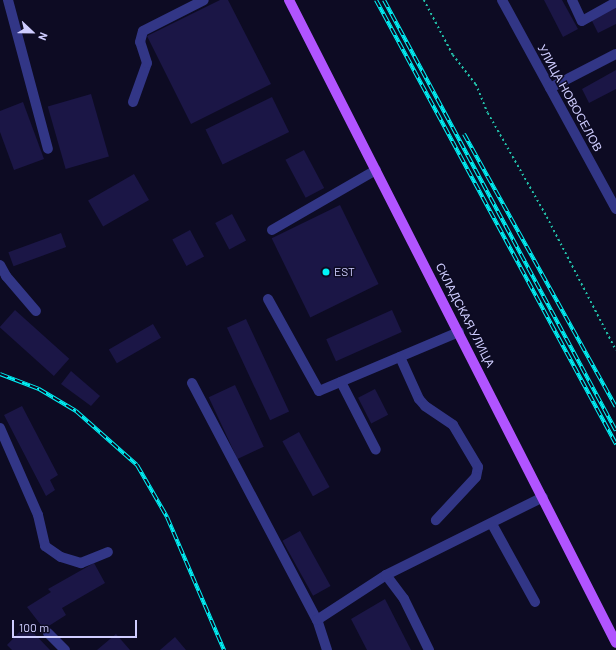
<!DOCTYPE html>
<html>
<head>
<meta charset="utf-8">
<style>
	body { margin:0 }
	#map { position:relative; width:616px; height:650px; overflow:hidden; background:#0d0b23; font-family:Barlow,sans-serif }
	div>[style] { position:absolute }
	.building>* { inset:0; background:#1b1646; transform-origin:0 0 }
	.path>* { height:1.5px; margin-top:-0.75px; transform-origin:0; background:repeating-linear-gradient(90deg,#22bea8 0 2px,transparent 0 5px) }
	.minor>* { height:10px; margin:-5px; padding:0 5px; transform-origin:5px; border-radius:5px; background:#323686 }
	.major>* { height:10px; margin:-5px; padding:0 5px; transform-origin:5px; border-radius:5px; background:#b154ff }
	.rail>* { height:4px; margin-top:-2px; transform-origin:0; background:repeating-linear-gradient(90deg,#0d0b23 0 8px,#00f4f8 0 16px); box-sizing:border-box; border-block:1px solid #00f4f8 }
	.dots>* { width:11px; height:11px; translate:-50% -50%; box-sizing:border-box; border:2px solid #0d0b23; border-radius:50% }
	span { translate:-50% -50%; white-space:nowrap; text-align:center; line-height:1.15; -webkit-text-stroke:3px #0d0b23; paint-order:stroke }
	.street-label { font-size:12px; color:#cfcdff }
	.poi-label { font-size:12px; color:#cfcdff }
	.left { translate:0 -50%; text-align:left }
	.north { position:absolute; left:12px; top:12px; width:40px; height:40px; -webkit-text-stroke:3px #0d0b23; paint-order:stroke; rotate:112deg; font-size:11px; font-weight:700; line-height:16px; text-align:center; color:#cfcdff }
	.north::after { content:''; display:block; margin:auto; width:14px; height:18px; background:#cfcdff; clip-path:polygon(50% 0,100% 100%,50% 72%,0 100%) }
	.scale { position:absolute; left:12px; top:620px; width:125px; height:18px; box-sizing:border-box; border:2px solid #cfcdff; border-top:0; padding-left:5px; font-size:12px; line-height:14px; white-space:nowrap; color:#cfcdff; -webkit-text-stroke:3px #0d0b23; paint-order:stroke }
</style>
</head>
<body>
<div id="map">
	<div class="building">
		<i style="clip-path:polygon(220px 0,228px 0,271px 84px,191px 124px,147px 36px)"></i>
		<i style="clip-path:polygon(544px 0,562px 0,578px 29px,563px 37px)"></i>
		<i style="clip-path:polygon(616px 6px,616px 24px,598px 33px,591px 19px)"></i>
		<i style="clip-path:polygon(616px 70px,616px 89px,589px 103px,582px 89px)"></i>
		<i style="left:91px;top:94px;width:65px;height:45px;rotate:74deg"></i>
		<i style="left:272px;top:97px;width:39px;height:74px;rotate:64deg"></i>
		<i style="clip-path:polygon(23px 102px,44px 159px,14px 170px,0 132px,0 111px)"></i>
		<i style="left:304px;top:150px;width:43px;height:21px;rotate:62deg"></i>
		<i style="left:134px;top:174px;width:30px;height:53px;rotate:60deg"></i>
		<i style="left:340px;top:205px;width:88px;height:76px;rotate:64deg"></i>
		<i style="left:232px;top:214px;width:30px;height:19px;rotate:62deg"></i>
		<i style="left:190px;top:230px;width:30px;height:20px;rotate:62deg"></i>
		<i style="left:61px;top:233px;width:15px;height:56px;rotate:70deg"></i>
		<i style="left:15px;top:310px;width:73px;height:23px;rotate:42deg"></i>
		<i style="left:392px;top:310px;width:24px;height:72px;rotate:66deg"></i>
		<i style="left:246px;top:319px;width:102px;height:21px;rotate:65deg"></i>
		<i style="left:153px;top:324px;width:16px;height:51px;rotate:60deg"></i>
		<i style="clip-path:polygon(71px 371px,100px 396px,91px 406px,61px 384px)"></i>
		<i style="left:235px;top:385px;width:68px;height:29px;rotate:65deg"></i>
		<i style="left:375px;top:389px;width:29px;height:19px;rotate:63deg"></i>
		<i style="clip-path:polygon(22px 406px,58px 475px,50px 480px,55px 490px,46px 496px,4px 415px)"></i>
		<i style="left:299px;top:432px;width:63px;height:19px;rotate:61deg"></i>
		<i style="left:300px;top:531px;width:63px;height:20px;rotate:61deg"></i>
		<i style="clip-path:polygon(94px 563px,105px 583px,62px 608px,66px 615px,44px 629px,27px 607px,51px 592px,48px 589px)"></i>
		<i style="clip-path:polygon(385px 599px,411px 650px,367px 650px,351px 619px)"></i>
		<i style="clip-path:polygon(26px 625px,50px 650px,12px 650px,7px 645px)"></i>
		<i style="clip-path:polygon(116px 634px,130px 650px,97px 650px)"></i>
		<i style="clip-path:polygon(175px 637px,186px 650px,160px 650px)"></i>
	</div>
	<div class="path">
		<i style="left:424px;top:0;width:62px;rotate:62.2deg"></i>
		<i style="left:453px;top:55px;width:37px;rotate:52deg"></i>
		<i style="left:476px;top:84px;width:31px;rotate:68deg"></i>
		<i style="left:488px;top:113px;width:120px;rotate:60.4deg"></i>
		<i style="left:547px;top:217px;width:150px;rotate:62.6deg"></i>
	</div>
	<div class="minor">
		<i style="left:8px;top:0;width:154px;rotate:75deg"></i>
		<i style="left:502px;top:0;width:238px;rotate:61.4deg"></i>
		<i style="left:572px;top:0;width:23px;rotate:65deg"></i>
		<i style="left:582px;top:21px;width:39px;rotate:-29deg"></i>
		<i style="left:550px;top:88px;width:74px;rotate:-27.3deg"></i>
		<i style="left:133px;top:102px;width:41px;rotate:-70.3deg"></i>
		<i style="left:147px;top:63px;width:22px;rotate:-108deg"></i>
		<i style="left:140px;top:42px;width:11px;rotate:-75deg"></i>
		<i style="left:143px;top:31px;width:68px;rotate:-26.9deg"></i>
		<i style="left:272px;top:230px;width:120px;rotate:-30deg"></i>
		<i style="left:0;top:265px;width:13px;rotate:61deg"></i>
		<i style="left:6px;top:276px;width:46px;rotate:49.4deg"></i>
		<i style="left:268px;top:299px;width:105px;rotate:61deg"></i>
		<i style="left:319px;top:391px;width:152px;rotate:-22.9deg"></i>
		<i style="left:400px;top:357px;width:46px;rotate:65.7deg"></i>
		<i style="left:419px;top:399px;width:9px;rotate:49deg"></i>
		<i style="left:425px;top:406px;width:34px;rotate:34deg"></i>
		<i style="left:453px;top:425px;width:49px;rotate:59.2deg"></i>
		<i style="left:478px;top:467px;width:10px;rotate:101deg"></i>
		<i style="left:476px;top:477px;width:59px;rotate:132.9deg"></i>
		<i style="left:341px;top:382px;width:76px;rotate:62.8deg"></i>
		<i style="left:192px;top:383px;width:268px;rotate:62.2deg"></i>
		<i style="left:0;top:428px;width:95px;rotate:66.4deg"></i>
		<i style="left:38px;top:515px;width:32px;rotate:77deg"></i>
		<i style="left:45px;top:546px;width:19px;rotate:35deg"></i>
		<i style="left:61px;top:557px;width:21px;rotate:17deg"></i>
		<i style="left:81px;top:563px;width:29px;rotate:-22deg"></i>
		<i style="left:492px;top:524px;width:89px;rotate:61.1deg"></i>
		<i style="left:386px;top:575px;width:30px;rotate:53deg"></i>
		<i style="left:404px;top:599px;width:57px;rotate:63.9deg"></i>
		<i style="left:48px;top:633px;width:24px;rotate:45deg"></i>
		<i style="left:327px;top:650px;width:32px;rotate:-108deg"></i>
		<i style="left:317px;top:620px;width:82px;rotate:-33.1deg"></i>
		<i style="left:386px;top:575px;width:175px;rotate:-26.4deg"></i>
	</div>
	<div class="major">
		<i style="left:289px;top:0;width:721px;rotate:63.04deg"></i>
	</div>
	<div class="rail">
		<i style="left:376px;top:0;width:505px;rotate:61.61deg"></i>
		<i style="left:384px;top:0;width:489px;rotate:61.7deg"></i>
		<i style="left:464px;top:134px;width:312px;rotate:60.9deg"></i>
		<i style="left:0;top:374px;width:42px;rotate:21deg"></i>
		<i style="left:39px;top:389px;width:43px;rotate:30.7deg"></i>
		<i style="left:76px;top:411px;width:81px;rotate:41.5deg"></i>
		<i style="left:137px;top:465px;width:60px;rotate:60deg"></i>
		<i style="left:167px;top:517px;width:145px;rotate:66.8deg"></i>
	</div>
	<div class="dots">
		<i style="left:326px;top:272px;background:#00f4f8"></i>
	</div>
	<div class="street-label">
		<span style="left:570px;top:98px;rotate:61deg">УЛИЦА НОВОСЕЛОВ</span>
		<span style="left:465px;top:315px;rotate:63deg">СКЛАДСКАЯ УЛИЦА</span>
	</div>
	<div class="poi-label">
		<span class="left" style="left:334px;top:272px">EST</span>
	</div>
	<div class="north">N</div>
	<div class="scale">100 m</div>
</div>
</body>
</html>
